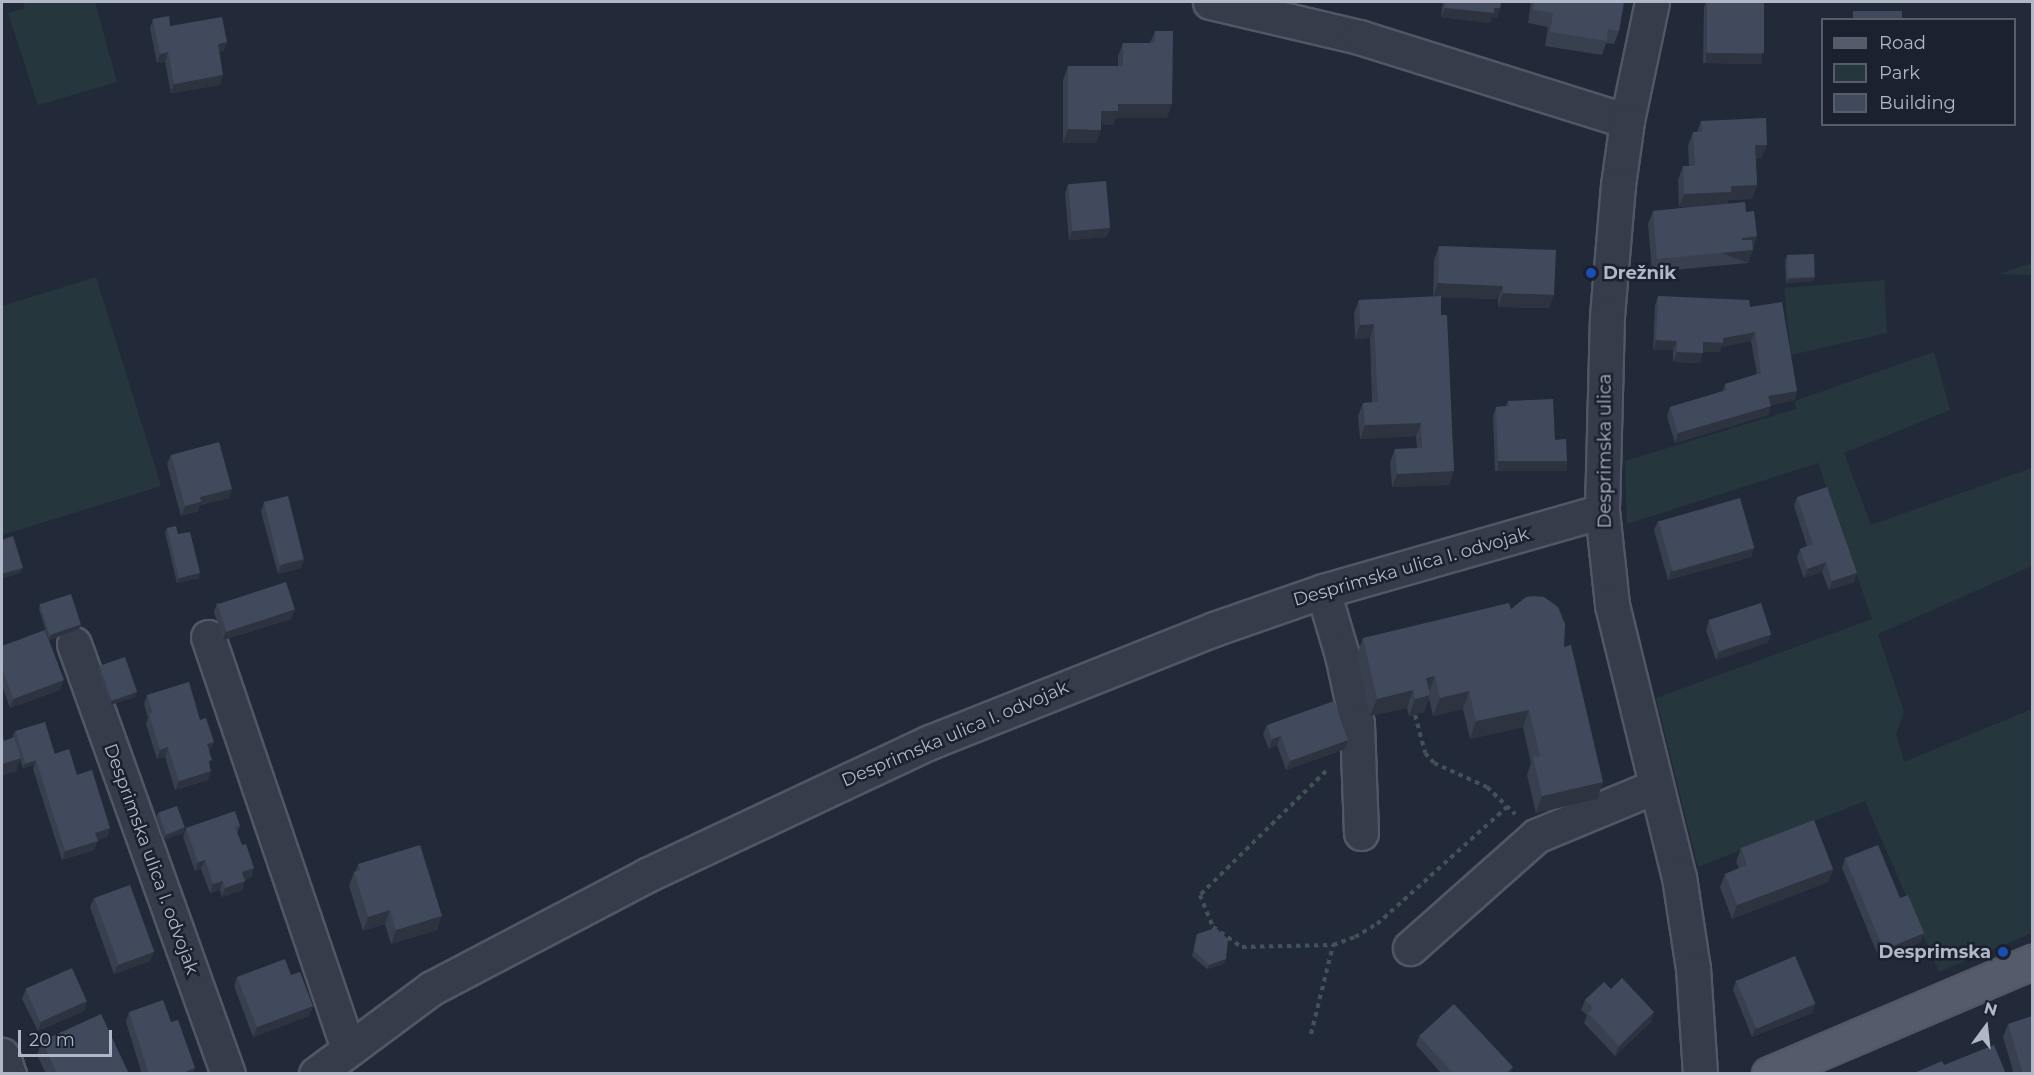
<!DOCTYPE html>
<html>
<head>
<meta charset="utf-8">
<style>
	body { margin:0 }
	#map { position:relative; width:2034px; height:1075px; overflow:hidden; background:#222a3a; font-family:Montserrat,sans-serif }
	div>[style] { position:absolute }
	.green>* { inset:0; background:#25373c }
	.path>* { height:4px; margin-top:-2px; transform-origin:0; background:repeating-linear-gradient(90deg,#425358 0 4.5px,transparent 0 9px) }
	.roads { filter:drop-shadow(2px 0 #515765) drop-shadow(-2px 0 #515765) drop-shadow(0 2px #515765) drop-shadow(0 -2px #515765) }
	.minor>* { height:33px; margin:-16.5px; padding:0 16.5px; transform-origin:16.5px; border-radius:16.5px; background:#363c4a }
	.major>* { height:33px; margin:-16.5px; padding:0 16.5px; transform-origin:16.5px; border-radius:16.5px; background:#545b6a }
	.wall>* { inset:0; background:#383f4f }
	.shaded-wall>* { inset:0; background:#2e3340; transform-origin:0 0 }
	.building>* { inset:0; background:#41495c; transform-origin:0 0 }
	.dots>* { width:16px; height:16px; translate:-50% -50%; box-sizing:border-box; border:3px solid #1b212f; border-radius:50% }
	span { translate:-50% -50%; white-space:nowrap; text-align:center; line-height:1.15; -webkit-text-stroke:5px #1b212f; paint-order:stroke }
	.poi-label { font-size:18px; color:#b1b7c6; font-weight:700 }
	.left { translate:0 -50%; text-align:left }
	.right { translate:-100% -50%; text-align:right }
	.street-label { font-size:18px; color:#b1b7c6 }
	.frame { position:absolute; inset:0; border:3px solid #b1b7c6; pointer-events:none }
	.legend { position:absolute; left:1821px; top:18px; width:195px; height:108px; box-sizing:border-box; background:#1b212f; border:2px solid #575d6b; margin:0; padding:8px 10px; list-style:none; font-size:18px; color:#b1b7c6 }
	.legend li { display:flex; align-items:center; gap:12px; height:30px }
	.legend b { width:30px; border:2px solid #575d6b }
	.north { position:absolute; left:1956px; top:997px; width:60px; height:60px; -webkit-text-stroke:4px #1b212f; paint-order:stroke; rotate:15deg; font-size:16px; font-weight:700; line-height:24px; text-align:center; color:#b1b7c6 }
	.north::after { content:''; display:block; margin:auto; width:21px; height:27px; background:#b1b7c6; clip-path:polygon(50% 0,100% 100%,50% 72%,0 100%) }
	.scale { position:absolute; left:18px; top:1030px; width:94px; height:27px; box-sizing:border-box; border:3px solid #b1b7c6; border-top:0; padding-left:8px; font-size:18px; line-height:21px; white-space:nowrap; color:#b1b7c6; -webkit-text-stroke:4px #1b212f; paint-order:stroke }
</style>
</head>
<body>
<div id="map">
	<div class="green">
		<i style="clip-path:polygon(23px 2px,95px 2px,117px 82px,38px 105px,8px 13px,25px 8px)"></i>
		<i style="clip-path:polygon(2032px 263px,2032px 275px,1999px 274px)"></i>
		<i style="clip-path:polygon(96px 277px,161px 486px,2px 535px,2px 306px)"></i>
		<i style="clip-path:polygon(1884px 280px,1887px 333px,1791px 355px,1784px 288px)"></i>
		<i style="clip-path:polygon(1934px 352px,1950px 410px,1844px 453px,1871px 525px,2032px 468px,2032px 566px,1878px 634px,1904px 712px,1896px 734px,1904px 762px,2032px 709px,2032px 933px,1939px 972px,1865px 801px,1698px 867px,1656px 698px,1872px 619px,1818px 463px,1627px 524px,1625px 461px,1796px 409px,1795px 401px)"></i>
	</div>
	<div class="path">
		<i style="left:1415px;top:715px;width:39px;rotate:75deg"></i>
		<i style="left:1425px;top:753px;width:13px;rotate:48deg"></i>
		<i style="left:1434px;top:763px;width:58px;rotate:24.4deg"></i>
		<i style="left:1487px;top:787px;width:39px;rotate:44deg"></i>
		<i style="left:1326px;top:771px;width:177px;rotate:135.5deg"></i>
		<i style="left:1200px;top:895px;width:35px;rotate:68deg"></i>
		<i style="left:1213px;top:927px;width:35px;rotate:35deg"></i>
		<i style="left:1242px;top:947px;width:91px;rotate:-1.3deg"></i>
		<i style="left:1333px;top:945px;width:23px;rotate:-20deg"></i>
		<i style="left:1355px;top:937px;width:26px;rotate:-31deg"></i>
		<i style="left:1377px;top:924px;width:176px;rotate:-42deg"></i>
		<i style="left:1311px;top:1034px;width:92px;rotate:-76.1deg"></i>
	</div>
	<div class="roads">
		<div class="minor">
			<i style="left:1210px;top:2px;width:153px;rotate:13.2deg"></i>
			<i style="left:1359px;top:37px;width:281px;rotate:17.4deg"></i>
			<i style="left:1652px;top:2px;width:122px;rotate:101.9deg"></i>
			<i style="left:1627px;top:121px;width:65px;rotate:98deg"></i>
			<i style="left:1618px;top:185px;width:132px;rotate:94.8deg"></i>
			<i style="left:1607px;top:317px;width:194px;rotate:91.5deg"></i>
			<i style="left:1602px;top:511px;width:95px;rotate:83.9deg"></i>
			<i style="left:1612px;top:605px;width:280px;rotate:76.2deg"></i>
			<i style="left:1679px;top:877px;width:92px;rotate:81.3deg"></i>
			<i style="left:1693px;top:968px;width:106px;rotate:86.2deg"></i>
			<i style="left:1323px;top:591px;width:67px;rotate:73.5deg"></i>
			<i style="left:1342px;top:655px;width:71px;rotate:77.7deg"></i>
			<i style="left:1357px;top:724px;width:109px;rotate:87.9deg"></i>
			<i style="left:208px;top:637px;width:434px;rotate:71.2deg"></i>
			<i style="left:74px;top:644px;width:457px;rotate:70.3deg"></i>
			<i style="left:1410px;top:948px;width:169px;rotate:-41.6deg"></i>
			<i style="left:1536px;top:836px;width:130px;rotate:-22.6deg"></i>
			<i style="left:2px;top:1055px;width:20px;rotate:70deg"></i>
			<i style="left:316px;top:1074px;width:144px;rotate:-36.6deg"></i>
			<i style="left:432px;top:988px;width:243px;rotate:-27.7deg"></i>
			<i style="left:647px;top:875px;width:313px;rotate:-25.2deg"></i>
			<i style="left:930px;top:742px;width:306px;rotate:-21.7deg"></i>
			<i style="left:1214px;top:629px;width:115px;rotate:-19.2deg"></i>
			<i style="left:1323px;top:591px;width:290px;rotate:-16deg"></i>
		</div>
		<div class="major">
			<i style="left:1769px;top:1074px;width:286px;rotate:-23.1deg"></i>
		</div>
	</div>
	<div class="wall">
		<i style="clip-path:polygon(1443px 2px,1501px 2px,1500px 8px,1497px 18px,1492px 17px,1490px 23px,1441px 17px)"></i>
		<i style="clip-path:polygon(1531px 2px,1624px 2px,1619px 31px,1614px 44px,1606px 43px,1602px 55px,1545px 46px,1548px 27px,1528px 23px)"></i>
		<i style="clip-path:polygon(1706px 2px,1764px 2px,1762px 54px,1759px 64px,1703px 63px,1704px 7px)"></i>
		<i style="clip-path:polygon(153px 19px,170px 26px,227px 42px,223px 51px,219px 52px,220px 85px,171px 93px,165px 62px,157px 63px,150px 28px)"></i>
		<i style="clip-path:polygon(1155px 31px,1167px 118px,1116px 118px,1113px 125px,1101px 124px,1096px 143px,1063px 143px,1063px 80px,1068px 66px,1118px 66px,1118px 56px,1123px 43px,1150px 43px)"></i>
		<i style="clip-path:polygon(1701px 121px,1762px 158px,1756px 158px,1757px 185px,1752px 199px,1728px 200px,1727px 204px,1746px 212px,1757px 236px,1748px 263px,1652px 272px,1648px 224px,1653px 211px,1699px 206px,1679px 207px,1678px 180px,1683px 166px,1689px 166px,1688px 146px,1693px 132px,1697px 132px)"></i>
		<i style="clip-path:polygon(1068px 184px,1110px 228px,1106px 237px,1069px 240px,1065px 194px)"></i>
		<i style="clip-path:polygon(1439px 246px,1549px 308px,1498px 307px,1498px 299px,1441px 297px,1441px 315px,1454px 471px,1449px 485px,1392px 487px,1390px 462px,1395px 449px,1417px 448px,1416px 436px,1360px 439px,1358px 416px,1363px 403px,1372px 402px,1370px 338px,1355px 339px,1354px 313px,1359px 300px,1433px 297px,1434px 260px)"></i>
		<i style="clip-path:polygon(1787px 256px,1815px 277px,1813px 281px,1786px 283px,1785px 261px)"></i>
		<i style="clip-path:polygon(1658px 296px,1750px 307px,1797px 391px,1794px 400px,1771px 405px,1768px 415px,1675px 443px,1667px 416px,1670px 407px,1723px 391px,1725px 384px,1757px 374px,1751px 341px,1721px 347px,1720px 352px,1703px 352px,1700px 363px,1673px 362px,1673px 350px,1653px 350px,1655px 305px)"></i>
		<i style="clip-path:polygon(1508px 401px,1555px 440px,1567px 461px,1563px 471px,1495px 471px,1493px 416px,1496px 407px,1506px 406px)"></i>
		<i style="clip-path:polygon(171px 455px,229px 498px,200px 505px,198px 511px,181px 516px,167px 464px)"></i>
		<i style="clip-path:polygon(1797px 497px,1854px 582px,1829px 590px,1822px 572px,1804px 578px,1797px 558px,1800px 549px,1807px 546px,1794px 506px)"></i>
		<i style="clip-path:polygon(264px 502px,304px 559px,301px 568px,278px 574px,261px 512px)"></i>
		<i style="clip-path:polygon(1658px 521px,1754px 548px,1751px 557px,1668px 580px,1654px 530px)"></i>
		<i style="clip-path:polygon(167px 528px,178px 534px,199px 578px,177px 583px,165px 533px)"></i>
		<i style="clip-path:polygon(217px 603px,291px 619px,223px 640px,214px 612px)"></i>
		<i style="clip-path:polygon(40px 604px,79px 629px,49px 640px,39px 609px)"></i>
		<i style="clip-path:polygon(1511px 609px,1564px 647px,1603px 782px,1597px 799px,1536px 813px,1527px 775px,1531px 763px,1523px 727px,1470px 739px,1463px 709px,1433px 716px,1429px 698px,1424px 712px,1409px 716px,1407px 708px,1370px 716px,1357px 655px,1363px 638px)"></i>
		<i style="clip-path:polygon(1709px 620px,1771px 634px,1767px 643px,1716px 660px,1706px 630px)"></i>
		<i style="clip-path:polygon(2px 646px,60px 690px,10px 708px,2px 685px)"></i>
		<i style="clip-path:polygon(100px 666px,135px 697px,110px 705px,98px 671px)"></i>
		<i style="clip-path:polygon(147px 695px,210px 751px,209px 752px,210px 765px,208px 780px,175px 790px,165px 757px,157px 759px,146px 724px,148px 718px,144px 704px)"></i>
		<i style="clip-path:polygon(1267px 725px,1348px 740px,1345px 749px,1286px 770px,1277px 745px,1269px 749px,1263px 734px)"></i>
		<i style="clip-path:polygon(15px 731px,55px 754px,77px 775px,110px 828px,107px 837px,98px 840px,94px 850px,62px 860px,33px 769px,34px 765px,23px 768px,20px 759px,16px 771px,4px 741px,14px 738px,13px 736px)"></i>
		<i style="clip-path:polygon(158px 813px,183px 833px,164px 840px,156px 818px)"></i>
		<i style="clip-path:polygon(240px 826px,237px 833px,242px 845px,254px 868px,251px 877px,245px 880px,242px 890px,222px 897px,220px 890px,210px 893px,201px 869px,195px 871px,183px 837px,186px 828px)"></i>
		<i style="clip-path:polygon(1741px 848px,1833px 869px,1828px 882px,1732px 919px,1720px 887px,1725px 874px,1739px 868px,1736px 862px)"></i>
		<i style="clip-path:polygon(1845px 858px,1900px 898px,1924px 933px,1921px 942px,1880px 960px,1842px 868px)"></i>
		<i style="clip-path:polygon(358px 864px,437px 930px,391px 944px,385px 924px,363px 931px,349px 886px,354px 872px,356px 871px)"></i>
		<i style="clip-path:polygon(94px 898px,150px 961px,114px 974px,90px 907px)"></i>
		<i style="clip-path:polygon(1197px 934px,1226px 959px,1224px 964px,1207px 969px,1192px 956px)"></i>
		<i style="clip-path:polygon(291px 975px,313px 1006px,309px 1016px,253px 1037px,234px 986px,237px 977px)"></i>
		<i style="clip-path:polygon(1736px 980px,1815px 1004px,1812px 1013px,1752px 1037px,1733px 990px)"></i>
		<i style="clip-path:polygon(26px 989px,87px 1001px,84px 1011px,38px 1031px,22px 999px)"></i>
		<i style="clip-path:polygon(1611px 989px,1651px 1022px,1615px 1056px,1584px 1023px,1587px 1015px,1581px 1010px,1585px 1000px)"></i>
		<i style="clip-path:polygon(129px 1012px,171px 1022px,193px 1074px,142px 1074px,126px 1022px)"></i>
		<i style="clip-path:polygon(2008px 1024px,2032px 1074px,2014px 1074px,2003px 1037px)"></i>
		<i style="clip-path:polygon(1419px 1036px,1510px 1074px,1442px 1074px,1416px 1045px)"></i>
		<i style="clip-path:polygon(42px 1041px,129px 1074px,46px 1074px,37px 1055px)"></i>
	</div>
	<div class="shaded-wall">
		<i style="clip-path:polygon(1445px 8px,1500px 8px,1497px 18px,1492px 17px,1490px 23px,1441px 17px)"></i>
		<i style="clip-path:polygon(227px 42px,223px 51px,214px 53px,218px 44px)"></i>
		<i style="clip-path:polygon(168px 52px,165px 62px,157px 63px,160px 54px)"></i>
		<i style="left:1706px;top:53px;width:56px;height:10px;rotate:1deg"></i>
		<i style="clip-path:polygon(223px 75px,220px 85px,171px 93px,174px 84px)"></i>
		<i style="clip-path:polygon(1118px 104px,1172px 104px,1167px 118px,1116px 118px,1113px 125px,1096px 124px,1101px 111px)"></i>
		<i style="clip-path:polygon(1068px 129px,1101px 130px,1096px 143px,1063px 143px)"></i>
		<i style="clip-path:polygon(1755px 145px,1767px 145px,1762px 158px,1750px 159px)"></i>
		<i style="clip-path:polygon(1757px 185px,1752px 199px,1728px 200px,1726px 205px,1679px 207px,1684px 194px,1731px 186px)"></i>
		<i style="clip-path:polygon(1110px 228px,1106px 237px,1069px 240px,1072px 231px)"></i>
		<i style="clip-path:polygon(1757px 236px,1752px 250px,1737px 251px,1742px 238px)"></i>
		<i style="left:1753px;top:250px;width:14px;height:96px;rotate:111deg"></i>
		<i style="clip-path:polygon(1815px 277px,1813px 281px,1786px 283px,1788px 279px)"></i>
		<i style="clip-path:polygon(1438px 283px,1503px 286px,1498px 299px,1433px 297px)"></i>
		<i style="clip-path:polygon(1503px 293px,1554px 295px,1549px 308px,1498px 307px)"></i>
		<i style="clip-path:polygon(1374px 324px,1370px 338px,1355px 339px,1360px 325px)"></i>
		<i style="clip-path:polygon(1755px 332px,1751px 341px,1721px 347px,1720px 352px,1700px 352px,1703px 342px)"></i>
		<i style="clip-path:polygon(1656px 340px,1677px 341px,1673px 350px,1653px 350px)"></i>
		<i style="clip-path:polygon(1677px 352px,1703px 353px,1700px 363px,1673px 362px)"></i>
		<i style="clip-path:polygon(1797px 391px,1794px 400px,1765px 406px,1768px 396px)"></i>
		<i style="clip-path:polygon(1771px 406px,1768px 415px,1675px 443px,1678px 433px)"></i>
		<i style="clip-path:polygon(1421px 423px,1416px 436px,1360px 439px,1365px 425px)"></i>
		<i style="left:1498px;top:461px;width:69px;height:10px"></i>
		<i style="clip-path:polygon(1454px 471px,1449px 485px,1392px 487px,1397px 474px)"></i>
		<i style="clip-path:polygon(232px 489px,229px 498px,200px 505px,198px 511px,181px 516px,185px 506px,200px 497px)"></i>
		<i style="clip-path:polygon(1754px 548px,1751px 557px,1668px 580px,1671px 570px)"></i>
		<i style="clip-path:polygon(304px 559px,301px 568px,278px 574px,281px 565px)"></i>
		<i style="clip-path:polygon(1826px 562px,1822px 572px,1804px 578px,1807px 569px)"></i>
		<i style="clip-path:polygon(23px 568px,21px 573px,2px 579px,2px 574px)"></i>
		<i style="clip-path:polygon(200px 573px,199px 578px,177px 583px,179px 578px)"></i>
		<i style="clip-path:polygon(1857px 573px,1854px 582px,1829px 590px,1832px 581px)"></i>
		<i style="clip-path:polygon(295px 610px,291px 619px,223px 640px,226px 631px)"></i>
		<i style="clip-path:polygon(81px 624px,79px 629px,49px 640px,51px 635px)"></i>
		<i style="clip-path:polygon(1771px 634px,1767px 643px,1716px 660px,1719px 651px)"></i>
		<i style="clip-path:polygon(1435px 676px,1428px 694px,1426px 678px)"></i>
		<i style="clip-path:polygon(64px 680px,60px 690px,10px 708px,13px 699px)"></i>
		<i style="clip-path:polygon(1413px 690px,1407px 708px,1370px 716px,1377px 699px)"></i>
		<i style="clip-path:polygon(1469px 691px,1463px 709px,1433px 716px,1440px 698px)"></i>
		<i style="clip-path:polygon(137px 692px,135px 697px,110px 705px,112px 700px)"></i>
		<i style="clip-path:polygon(1430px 695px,1424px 712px,1409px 716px,1415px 699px)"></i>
		<i style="clip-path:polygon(1529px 710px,1523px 727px,1470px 739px,1476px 721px)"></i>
		<i style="clip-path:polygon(1281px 736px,1277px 745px,1269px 749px,1272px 739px)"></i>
		<i style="clip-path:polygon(1348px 740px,1345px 749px,1286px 770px,1290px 761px)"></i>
		<i style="clip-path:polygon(214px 742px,210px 751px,203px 754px,207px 744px)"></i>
		<i style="clip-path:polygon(168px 747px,165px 757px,157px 759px,160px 750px)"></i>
		<i style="clip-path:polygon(21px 758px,16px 771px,2px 776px,2px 764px)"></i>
		<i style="clip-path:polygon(36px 760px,34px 765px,23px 768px,25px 764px)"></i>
		<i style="clip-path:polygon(211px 771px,208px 780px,175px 790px,179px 781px)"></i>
		<i style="clip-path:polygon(1603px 782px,1597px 799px,1536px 813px,1542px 796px)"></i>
		<i style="clip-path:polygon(110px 828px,107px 837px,92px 842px,95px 833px)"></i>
		<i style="clip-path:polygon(185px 828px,183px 833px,164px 840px,166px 835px)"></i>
		<i style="clip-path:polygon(98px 841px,94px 850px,62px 860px,65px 851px)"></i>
		<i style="clip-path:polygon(205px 860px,201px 869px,195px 871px,198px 862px)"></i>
		<i style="clip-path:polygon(254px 868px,251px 877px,239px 882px,242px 872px)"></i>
		<i style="clip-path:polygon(1833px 869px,1828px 882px,1732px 919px,1737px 905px)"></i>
		<i style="clip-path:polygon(223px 881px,220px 890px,210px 893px,213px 884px)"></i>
		<i style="clip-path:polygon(245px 881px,242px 890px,222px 897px,225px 888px)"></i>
		<i style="clip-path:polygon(390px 910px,385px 924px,363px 931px,368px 917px)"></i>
		<i style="clip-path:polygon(442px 916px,437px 930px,391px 944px,396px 930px)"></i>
		<i style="clip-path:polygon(1924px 933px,1921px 942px,1880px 960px,1884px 950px)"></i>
		<i style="clip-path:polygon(154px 952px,150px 961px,114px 974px,118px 964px)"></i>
		<i style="clip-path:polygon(1226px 959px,1224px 964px,1207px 969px,1209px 965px)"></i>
		<i style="clip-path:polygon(87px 1001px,84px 1011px,38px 1031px,41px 1022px)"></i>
		<i style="clip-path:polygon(1815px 1004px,1812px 1013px,1752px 1037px,1755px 1028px)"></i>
		<i style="clip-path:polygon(313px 1006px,309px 1016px,253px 1037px,257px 1027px)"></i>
		<i style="clip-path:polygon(1654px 1012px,1651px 1022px,1615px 1056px,1619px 1046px)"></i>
		<i style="clip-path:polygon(1513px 1067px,1510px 1074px,1506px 1074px)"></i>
		<i style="clip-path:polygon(195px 1068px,193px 1074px,186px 1074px,187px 1071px)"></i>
	</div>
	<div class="building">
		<i style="clip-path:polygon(1445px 2px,1501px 2px,1500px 8px,1494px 8px,1494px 13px,1445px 8px)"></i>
		<i style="clip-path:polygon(1534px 2px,1624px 2px,1619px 31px,1608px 29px,1607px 41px,1550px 32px,1553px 13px,1533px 10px)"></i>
		<i style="left:1707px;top:2px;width:57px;height:51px"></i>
		<i style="left:1902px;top:11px;width:9px;height:49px;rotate:90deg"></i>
		<i style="clip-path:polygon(169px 16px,170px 26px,222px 17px,227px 42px,218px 44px,223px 75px,174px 84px,168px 52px,160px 54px,153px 19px)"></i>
		<i style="clip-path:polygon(1155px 31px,1173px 31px,1172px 104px,1118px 104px,1118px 111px,1101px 111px,1101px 130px,1068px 129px,1068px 66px,1123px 66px,1123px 43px,1155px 43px)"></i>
		<i style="clip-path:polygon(1766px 118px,1767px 145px,1755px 145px,1757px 185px,1731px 186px,1731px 192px,1684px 194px,1683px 166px,1695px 166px,1693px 132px,1702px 132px,1701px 121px)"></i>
		<i style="left:1106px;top:181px;width:47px;height:38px;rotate:85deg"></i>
		<i style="clip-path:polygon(1745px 202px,1746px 212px,1754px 211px,1757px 236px,1742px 238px,1742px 240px,1752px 240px,1753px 250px,1657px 259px,1653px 211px)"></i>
		<i style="clip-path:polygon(1439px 246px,1556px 250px,1554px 295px,1503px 293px,1503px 286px,1438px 283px)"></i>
		<i style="left:1814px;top:254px;width:23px;height:27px;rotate:88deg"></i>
		<i style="clip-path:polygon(1441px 296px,1441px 315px,1447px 315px,1454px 471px,1397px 474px,1395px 449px,1422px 448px,1421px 423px,1365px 425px,1363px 403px,1378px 402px,1374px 324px,1360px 325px,1359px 300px)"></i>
		<i style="clip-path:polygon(1658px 296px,1749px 300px,1750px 307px,1782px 302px,1797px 391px,1768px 396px,1771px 406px,1678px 433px,1670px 407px,1727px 390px,1725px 384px,1761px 373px,1755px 332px,1723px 338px,1723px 343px,1703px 342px,1703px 353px,1677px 352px,1677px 341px,1656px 340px)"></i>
		<i style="clip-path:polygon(1553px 399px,1555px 440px,1566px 439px,1567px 461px,1498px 461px,1496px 407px,1509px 406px,1508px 401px)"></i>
		<i style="clip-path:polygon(219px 442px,232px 489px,200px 497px,201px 502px,185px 506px,171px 455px)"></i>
		<i style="clip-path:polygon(1827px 487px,1857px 573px,1832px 581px,1826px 562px,1807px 569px,1800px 549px,1813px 544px,1797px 497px)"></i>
		<i style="left:288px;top:496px;width:65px;height:25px;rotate:76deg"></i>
		<i style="left:1740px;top:498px;width:52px;height:85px;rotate:74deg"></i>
		<i style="clip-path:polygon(176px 526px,178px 534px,190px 532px,200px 573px,179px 578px,167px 528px)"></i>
		<i style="clip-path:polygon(13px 536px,23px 568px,2px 574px,2px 540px)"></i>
		<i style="left:286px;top:582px;width:29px;height:72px;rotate:72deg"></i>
		<i style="left:71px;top:594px;width:32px;height:33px;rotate:72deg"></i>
		<i style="clip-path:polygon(1534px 596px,1544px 597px,1558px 607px,1565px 624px,1564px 647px,1571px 645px,1603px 782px,1542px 796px,1533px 757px,1540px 756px,1529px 710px,1476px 721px,1469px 691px,1440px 698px,1435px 676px,1426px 678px,1430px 695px,1415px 699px,1413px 690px,1377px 699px,1363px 638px,1509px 603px,1511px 609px,1526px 597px)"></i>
		<i style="left:1761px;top:603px;width:33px;height:55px;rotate:72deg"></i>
		<i style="clip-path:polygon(45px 630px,64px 680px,13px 699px,2px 667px,2px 646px)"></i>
		<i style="left:125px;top:657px;width:37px;height:27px;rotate:71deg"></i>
		<i style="clip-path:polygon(189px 682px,200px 720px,206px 718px,214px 742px,207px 744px,212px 760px,208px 761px,211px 771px,179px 781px,168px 747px,160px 750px,149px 714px,153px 713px,147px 695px)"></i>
		<i style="clip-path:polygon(1334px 701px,1348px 740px,1290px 761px,1281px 736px,1272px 739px,1267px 725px)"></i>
		<i style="left:45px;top:722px;width:34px;height:31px;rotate:73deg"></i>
		<i style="clip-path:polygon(2px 733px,4px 741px,14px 737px,21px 758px,2px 764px)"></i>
		<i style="clip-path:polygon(69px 749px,77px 775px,92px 770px,110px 828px,95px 833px,98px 841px,65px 851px,36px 760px)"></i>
		<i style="left:177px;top:806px;width:23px;height:20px;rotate:70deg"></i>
		<i style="clip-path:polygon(235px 811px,240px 826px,235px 827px,242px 845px,246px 844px,254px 868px,242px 872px,245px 881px,225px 888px,223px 881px,213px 884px,205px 860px,198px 862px,186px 828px)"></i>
		<i style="clip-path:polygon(1814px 820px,1833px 869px,1737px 905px,1725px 874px,1747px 865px,1741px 848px)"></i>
		<i style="clip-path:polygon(420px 845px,442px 916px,396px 930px,390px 910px,368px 917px,354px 872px,361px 870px,358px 864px)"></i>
		<i style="clip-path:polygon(1878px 845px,1900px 898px,1908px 895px,1924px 933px,1884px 950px,1845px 858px)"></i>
		<i style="left:130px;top:885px;width:71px;height:38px;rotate:70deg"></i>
		<i style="clip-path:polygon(1216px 928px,1228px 939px,1226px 959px,1209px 965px,1194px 951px,1197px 934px)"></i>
		<i style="left:1795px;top:956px;width:52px;height:64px;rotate:67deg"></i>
		<i style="clip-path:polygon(285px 959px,291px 975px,300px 972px,313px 1006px,257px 1027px,237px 977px)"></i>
		<i style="left:72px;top:968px;width:36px;height:51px;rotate:66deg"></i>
		<i style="clip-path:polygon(1622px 978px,1654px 1012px,1619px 1046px,1588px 1013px,1593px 1008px,1585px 1000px,1604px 982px,1611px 989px)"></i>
		<i style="clip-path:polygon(163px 1000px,171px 1022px,178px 1020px,195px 1068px,187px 1071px,188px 1074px,149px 1074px,129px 1012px)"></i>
		<i style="clip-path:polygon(1454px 1004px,1513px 1067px,1506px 1074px,1454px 1074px,1419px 1036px)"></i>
		<i style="clip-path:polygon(101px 1014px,129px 1074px,57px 1074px,42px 1041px)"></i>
		<i style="clip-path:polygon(2032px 1016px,2032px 1074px,2023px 1074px,2008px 1024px)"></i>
		<i style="clip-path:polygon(1994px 1045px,2006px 1074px,1912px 1074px,1942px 1061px,1944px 1065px)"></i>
	</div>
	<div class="dots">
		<i style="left:1591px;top:273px;background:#1a4fb4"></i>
		<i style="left:2003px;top:952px;background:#1a4fb4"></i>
	</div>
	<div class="poi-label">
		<span class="left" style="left:1603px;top:273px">Drežnik</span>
		<span class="right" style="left:1991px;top:952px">Desprimska</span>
	</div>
	<div class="street-label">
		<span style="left:1605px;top:451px;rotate:-90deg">Desprimska ulica</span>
		<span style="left:1411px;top:567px;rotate:-16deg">Desprimska ulica I. odvojak</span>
		<span style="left:955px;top:734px;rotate:-23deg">Desprimska ulica I. odvojak</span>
		<span style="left:151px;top:859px;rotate:70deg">Desprimska ulica I. odvojak</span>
	</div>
	<div class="frame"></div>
	<ul class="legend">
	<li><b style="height:8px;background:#545b6a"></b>Road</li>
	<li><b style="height:16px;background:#25373c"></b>Park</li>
	<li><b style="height:16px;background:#41495c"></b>Building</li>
	</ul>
	<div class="north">N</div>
	<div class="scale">20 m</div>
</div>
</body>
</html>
